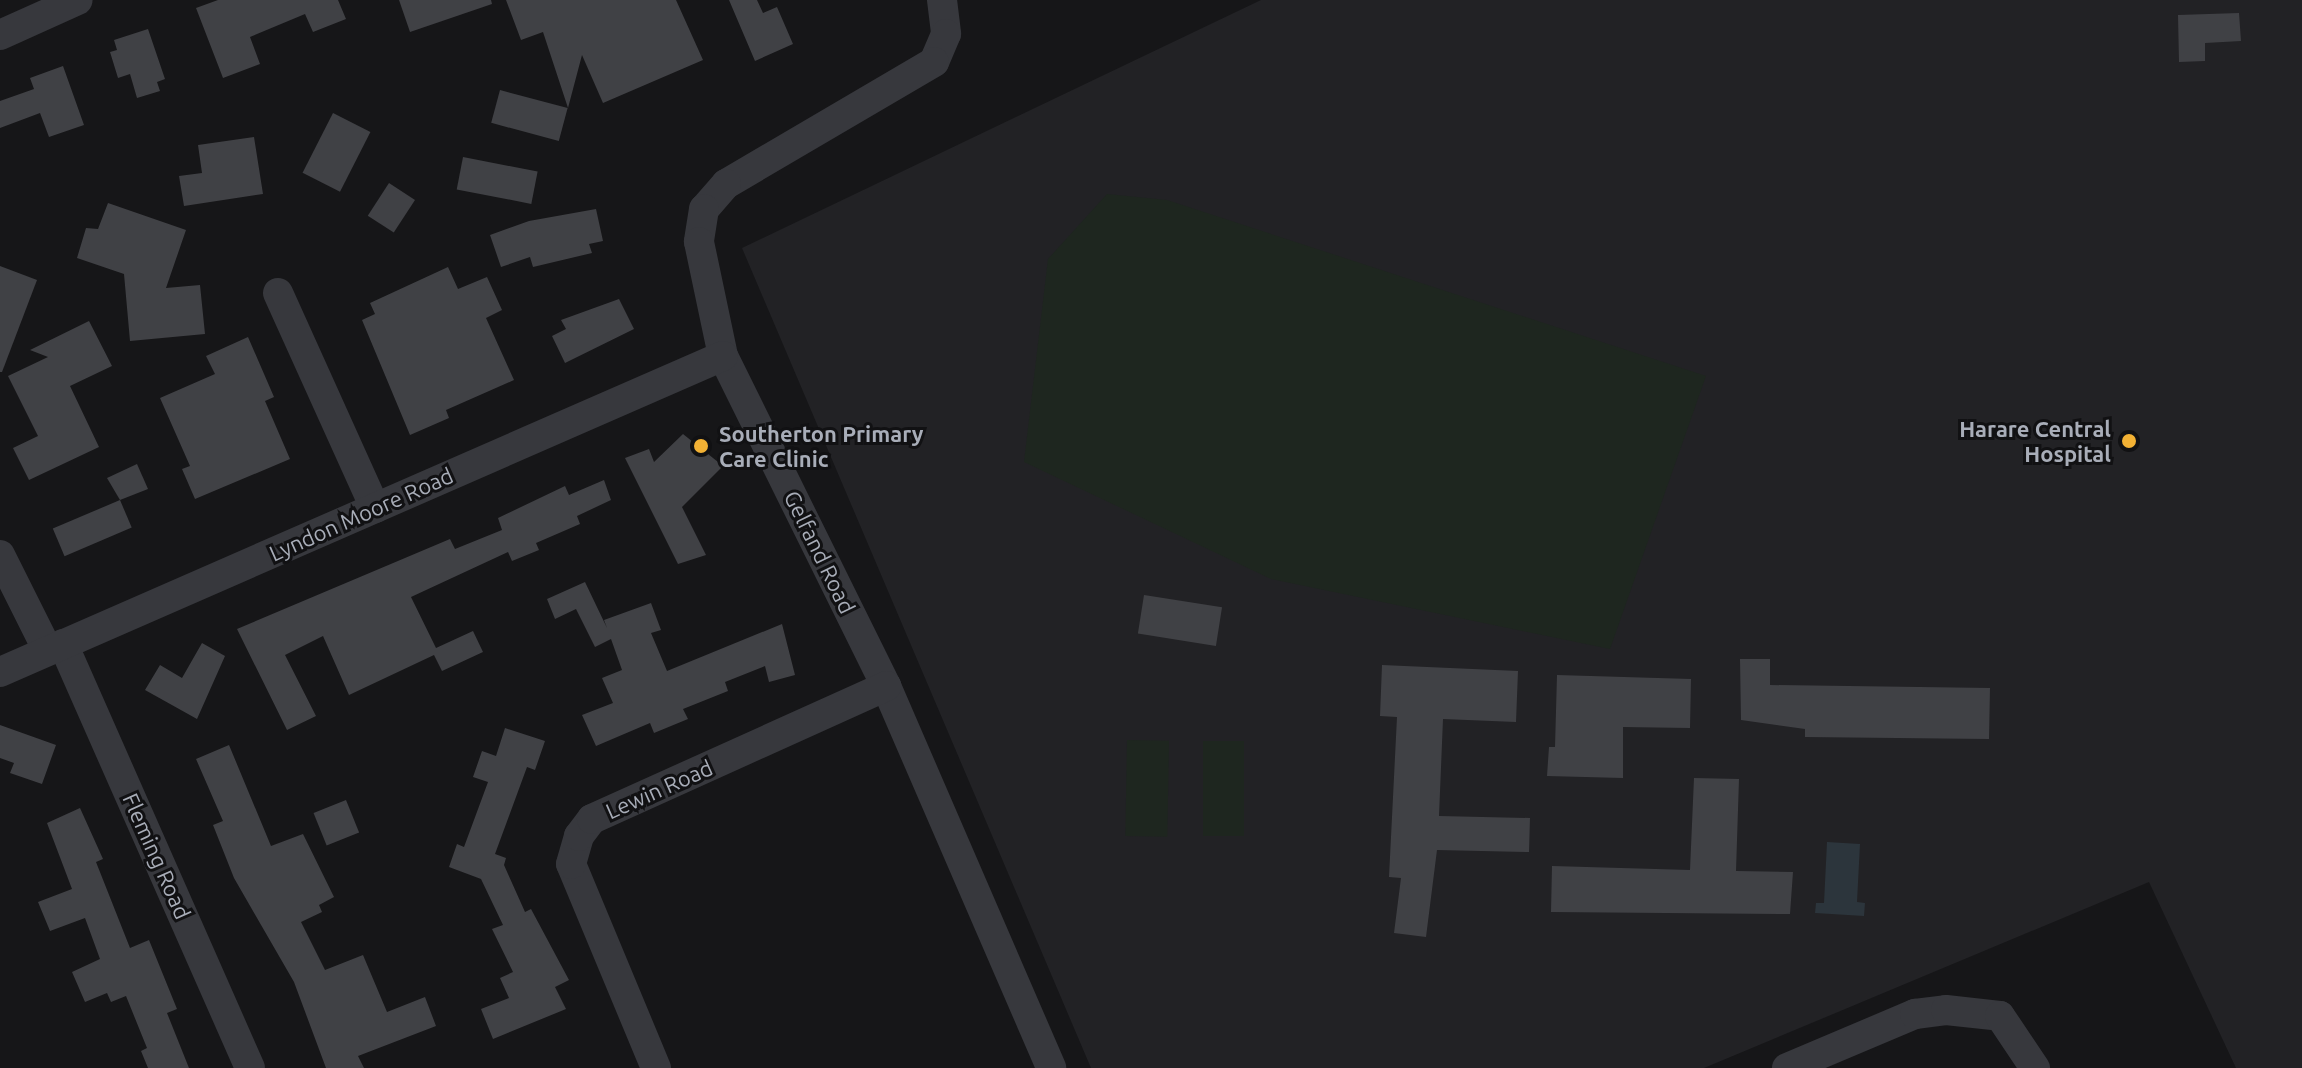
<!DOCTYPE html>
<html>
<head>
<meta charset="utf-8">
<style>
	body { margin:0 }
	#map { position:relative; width:2302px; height:1068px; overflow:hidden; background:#161618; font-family:Ubuntu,sans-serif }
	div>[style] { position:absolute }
	.built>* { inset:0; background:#222225 }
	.green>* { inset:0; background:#1e261f; transform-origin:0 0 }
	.water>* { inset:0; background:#2c353c }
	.building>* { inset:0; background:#404145; transform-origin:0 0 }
	.minor>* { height:30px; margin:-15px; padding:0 15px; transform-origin:15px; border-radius:15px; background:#37383d }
	.dots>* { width:22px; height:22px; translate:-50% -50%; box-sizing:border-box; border:4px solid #111113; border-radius:50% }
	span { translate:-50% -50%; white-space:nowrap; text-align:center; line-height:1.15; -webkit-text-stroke:6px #111113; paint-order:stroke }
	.poi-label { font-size:22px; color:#a8adb8; font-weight:700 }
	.right { translate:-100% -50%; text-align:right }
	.left { translate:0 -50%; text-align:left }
	.street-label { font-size:22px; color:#a8adb8 }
</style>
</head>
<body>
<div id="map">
	<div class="built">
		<i style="clip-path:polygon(1261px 0,2302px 0,2302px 1068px,2236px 1068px,2149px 882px,1704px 1068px,1091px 1068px,742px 248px)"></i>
	</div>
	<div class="green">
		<i style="clip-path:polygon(1107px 194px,1167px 200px,1706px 376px,1610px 649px,1271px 579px,1024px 462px,1048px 259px)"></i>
		<i style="left:1127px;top:740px;width:42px;height:96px;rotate:1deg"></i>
		<i style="left:1203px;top:741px;width:41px;height:95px"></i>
	</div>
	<div class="water">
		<i style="clip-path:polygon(1827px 842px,1860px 844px,1857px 902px,1865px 903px,1864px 916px,1815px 913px,1816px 903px,1824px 903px)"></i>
	</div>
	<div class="building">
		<i style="clip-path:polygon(218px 0,338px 0,346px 19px,313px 32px,305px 14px,250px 37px,260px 64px,223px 78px,196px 8px)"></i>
		<i style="clip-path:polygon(399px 0,491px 0,492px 4px,410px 32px)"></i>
		<i style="clip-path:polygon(506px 0,676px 0,703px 60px,603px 103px,582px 55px,568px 108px,543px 32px,521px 40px)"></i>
		<i style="clip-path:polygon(729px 0,757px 0,763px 13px,777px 7px,793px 44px,755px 61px)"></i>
		<i style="clip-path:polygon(2239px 13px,2241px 41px,2205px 43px,2205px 61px,2179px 62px,2178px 15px)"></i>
		<i style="clip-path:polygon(148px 29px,165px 79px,157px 82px,160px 91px,137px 98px,130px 74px,118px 78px,110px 52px,117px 50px,114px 40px)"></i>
		<i style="clip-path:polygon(63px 66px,84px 125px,49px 137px,40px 113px,0 128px,0 101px,34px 89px,30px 78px)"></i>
		<i style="left:500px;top:90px;width:70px;height:34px;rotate:15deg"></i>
		<i style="left:333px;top:113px;width:42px;height:67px;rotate:27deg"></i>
		<i style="clip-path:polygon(254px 137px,263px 194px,184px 206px,179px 176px,202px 173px,198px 145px)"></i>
		<i style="left:463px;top:157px;width:76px;height:33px;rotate:11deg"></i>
		<i style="left:389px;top:183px;width:31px;height:39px;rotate:33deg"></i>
		<i style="clip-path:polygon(108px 203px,186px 230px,166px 288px,200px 285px,205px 334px,130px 341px,124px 274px,77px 258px,86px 228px,98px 229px)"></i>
		<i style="clip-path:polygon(596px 209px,603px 241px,589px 244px,592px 253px,533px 267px,530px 257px,501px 267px,490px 235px,529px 221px)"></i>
		<i style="clip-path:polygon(0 266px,37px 280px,2px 372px,0 372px)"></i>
		<i style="clip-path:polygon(448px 267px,458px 289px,487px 277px,502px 310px,486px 318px,514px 380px,446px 410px,449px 418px,410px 435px,362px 320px,375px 314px,370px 303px)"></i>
		<i style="clip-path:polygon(619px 299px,634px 329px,565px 363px,552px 336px,566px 329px,561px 320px)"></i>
		<i style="clip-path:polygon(89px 321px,112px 366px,70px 386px,99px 447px,29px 480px,13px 448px,38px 436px,8px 376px,48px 357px,30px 350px)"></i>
		<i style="clip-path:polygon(248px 337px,274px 397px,265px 401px,290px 459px,195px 499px,182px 469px,190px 466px,160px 398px,215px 374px,206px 356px)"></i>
		<i style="clip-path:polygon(683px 434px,723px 466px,682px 507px,706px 555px,678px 564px,625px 458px,649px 449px,654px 462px)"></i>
		<i style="clip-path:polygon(137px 464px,148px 489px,120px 500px,107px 478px)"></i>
		<i style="clip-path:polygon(604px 480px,611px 500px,577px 516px,580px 524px,536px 543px,539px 550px,512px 561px,508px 552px,411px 597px,436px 648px,473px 631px,483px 652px,442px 671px,434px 655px,349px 695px,323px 636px,285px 655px,316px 716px,287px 730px,237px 629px,450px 539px,455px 549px,502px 530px,498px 518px,565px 486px,569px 495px)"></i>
		<i style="left:120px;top:500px;width:30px;height:73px;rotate:67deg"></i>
		<i style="clip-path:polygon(585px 582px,607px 628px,604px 620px,651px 603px,661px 630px,651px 633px,667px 671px,782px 624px,795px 675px,769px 682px,765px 666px,725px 682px,728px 691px,683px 709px,688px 719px,654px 733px,650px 723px,596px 746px,582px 715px,613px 703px,602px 678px,622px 670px,611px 639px,595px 647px,576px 609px,555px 619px,547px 599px)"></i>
		<i style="left:1144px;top:595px;width:79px;height:39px;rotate:9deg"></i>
		<i style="clip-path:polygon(202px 643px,225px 656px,197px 719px,145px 690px,160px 665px,182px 678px)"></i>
		<i style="clip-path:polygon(1740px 659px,1770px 659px,1770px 685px,1990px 688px,1989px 739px,1805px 737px,1805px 729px,1741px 720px)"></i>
		<i style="clip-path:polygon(1382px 665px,1518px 671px,1516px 722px,1443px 719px,1439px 816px,1530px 818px,1529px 852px,1437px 850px,1426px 937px,1394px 933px,1401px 878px,1389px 877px,1397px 717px,1380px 716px)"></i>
		<i style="clip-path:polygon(1557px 675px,1691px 679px,1690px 728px,1623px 727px,1623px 778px,1547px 776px,1549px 747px,1555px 747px)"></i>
		<i style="clip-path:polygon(0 725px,56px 745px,42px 784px,10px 773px,14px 763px,0 758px)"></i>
		<i style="clip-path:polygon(505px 728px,545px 741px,535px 770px,527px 767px,495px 854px,506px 858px,504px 865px,525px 912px,531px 909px,569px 980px,555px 987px,566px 1009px,493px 1039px,481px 1009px,509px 998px,500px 978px,513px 972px,492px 929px,503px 925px,481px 879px,449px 867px,457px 844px,464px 847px,488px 782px,473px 777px,482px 751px,496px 756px)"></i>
		<i style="clip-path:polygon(229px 745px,271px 846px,303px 834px,334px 897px,319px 905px,322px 912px,301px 922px,325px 970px,363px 955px,387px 1012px,425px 997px,436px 1026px,358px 1056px,364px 1068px,326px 1068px,294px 982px,234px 878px,213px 825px,223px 821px,196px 759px)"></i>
		<i style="clip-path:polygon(1694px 778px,1739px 779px,1736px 871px,1793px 872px,1790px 914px,1551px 912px,1552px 866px,1690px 870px)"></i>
		<i style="left:346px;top:800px;width:35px;height:35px;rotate:68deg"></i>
		<i style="clip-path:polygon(80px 808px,103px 859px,96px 862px,130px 948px,149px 940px,177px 1009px,167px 1013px,189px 1068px,148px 1068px,141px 1051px,147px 1048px,126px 996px,111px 1002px,107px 993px,85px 1002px,72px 972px,100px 959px,85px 918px,50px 931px,38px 902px,72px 889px,47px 823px)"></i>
	</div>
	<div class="minor">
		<i style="left:942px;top:0;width:34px;rotate:83deg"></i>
		<i style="left:946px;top:34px;width:30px;rotate:113deg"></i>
		<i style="left:934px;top:62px;width:241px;rotate:149.6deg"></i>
		<i style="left:726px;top:184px;width:33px;rotate:131deg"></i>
		<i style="left:704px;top:209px;width:33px;rotate:99deg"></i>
		<i style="left:699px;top:242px;width:116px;rotate:78.1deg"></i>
		<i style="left:723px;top:356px;width:368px;rotate:63.7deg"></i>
		<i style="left:886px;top:686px;width:416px;rotate:66.6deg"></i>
		<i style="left:0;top:35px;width:85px;rotate:-24.2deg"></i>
		<i style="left:278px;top:293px;width:236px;rotate:65.7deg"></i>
		<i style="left:0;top:555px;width:107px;rotate:63.4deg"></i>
		<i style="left:63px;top:644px;width:463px;rotate:66.2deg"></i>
		<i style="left:0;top:672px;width:789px;rotate:-23.61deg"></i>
		<i style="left:656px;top:1068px;width:221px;rotate:-112.6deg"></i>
		<i style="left:571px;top:864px;width:29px;rotate:-74deg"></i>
		<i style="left:579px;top:836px;width:21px;rotate:-53deg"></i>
		<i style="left:592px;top:819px;width:323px;rotate:-24.3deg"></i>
		<i style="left:1787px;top:1068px;width:139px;rotate:-22.9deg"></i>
		<i style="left:1915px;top:1014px;width:31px;rotate:-7deg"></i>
		<i style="left:1946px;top:1010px;width:54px;rotate:6.3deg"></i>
		<i style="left:2000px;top:1016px;width:63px;rotate:56.1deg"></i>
	</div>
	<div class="dots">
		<i style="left:2129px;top:441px;background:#f2b134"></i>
		<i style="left:701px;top:446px;background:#f2b134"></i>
	</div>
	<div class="poi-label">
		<span class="right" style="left:2111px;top:441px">Harare Central<br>Hospital</span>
		<span class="left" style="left:719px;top:446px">Southerton Primary<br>Care Clinic</span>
	</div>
	<div class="street-label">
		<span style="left:361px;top:514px;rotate:-24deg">Lyndon Moore Road</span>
		<span style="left:820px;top:552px;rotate:64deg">Gelfand Road</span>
		<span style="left:659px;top:789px;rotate:-24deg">Lewin Road</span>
		<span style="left:157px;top:856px;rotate:66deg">Fleming Road</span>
	</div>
</div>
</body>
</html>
